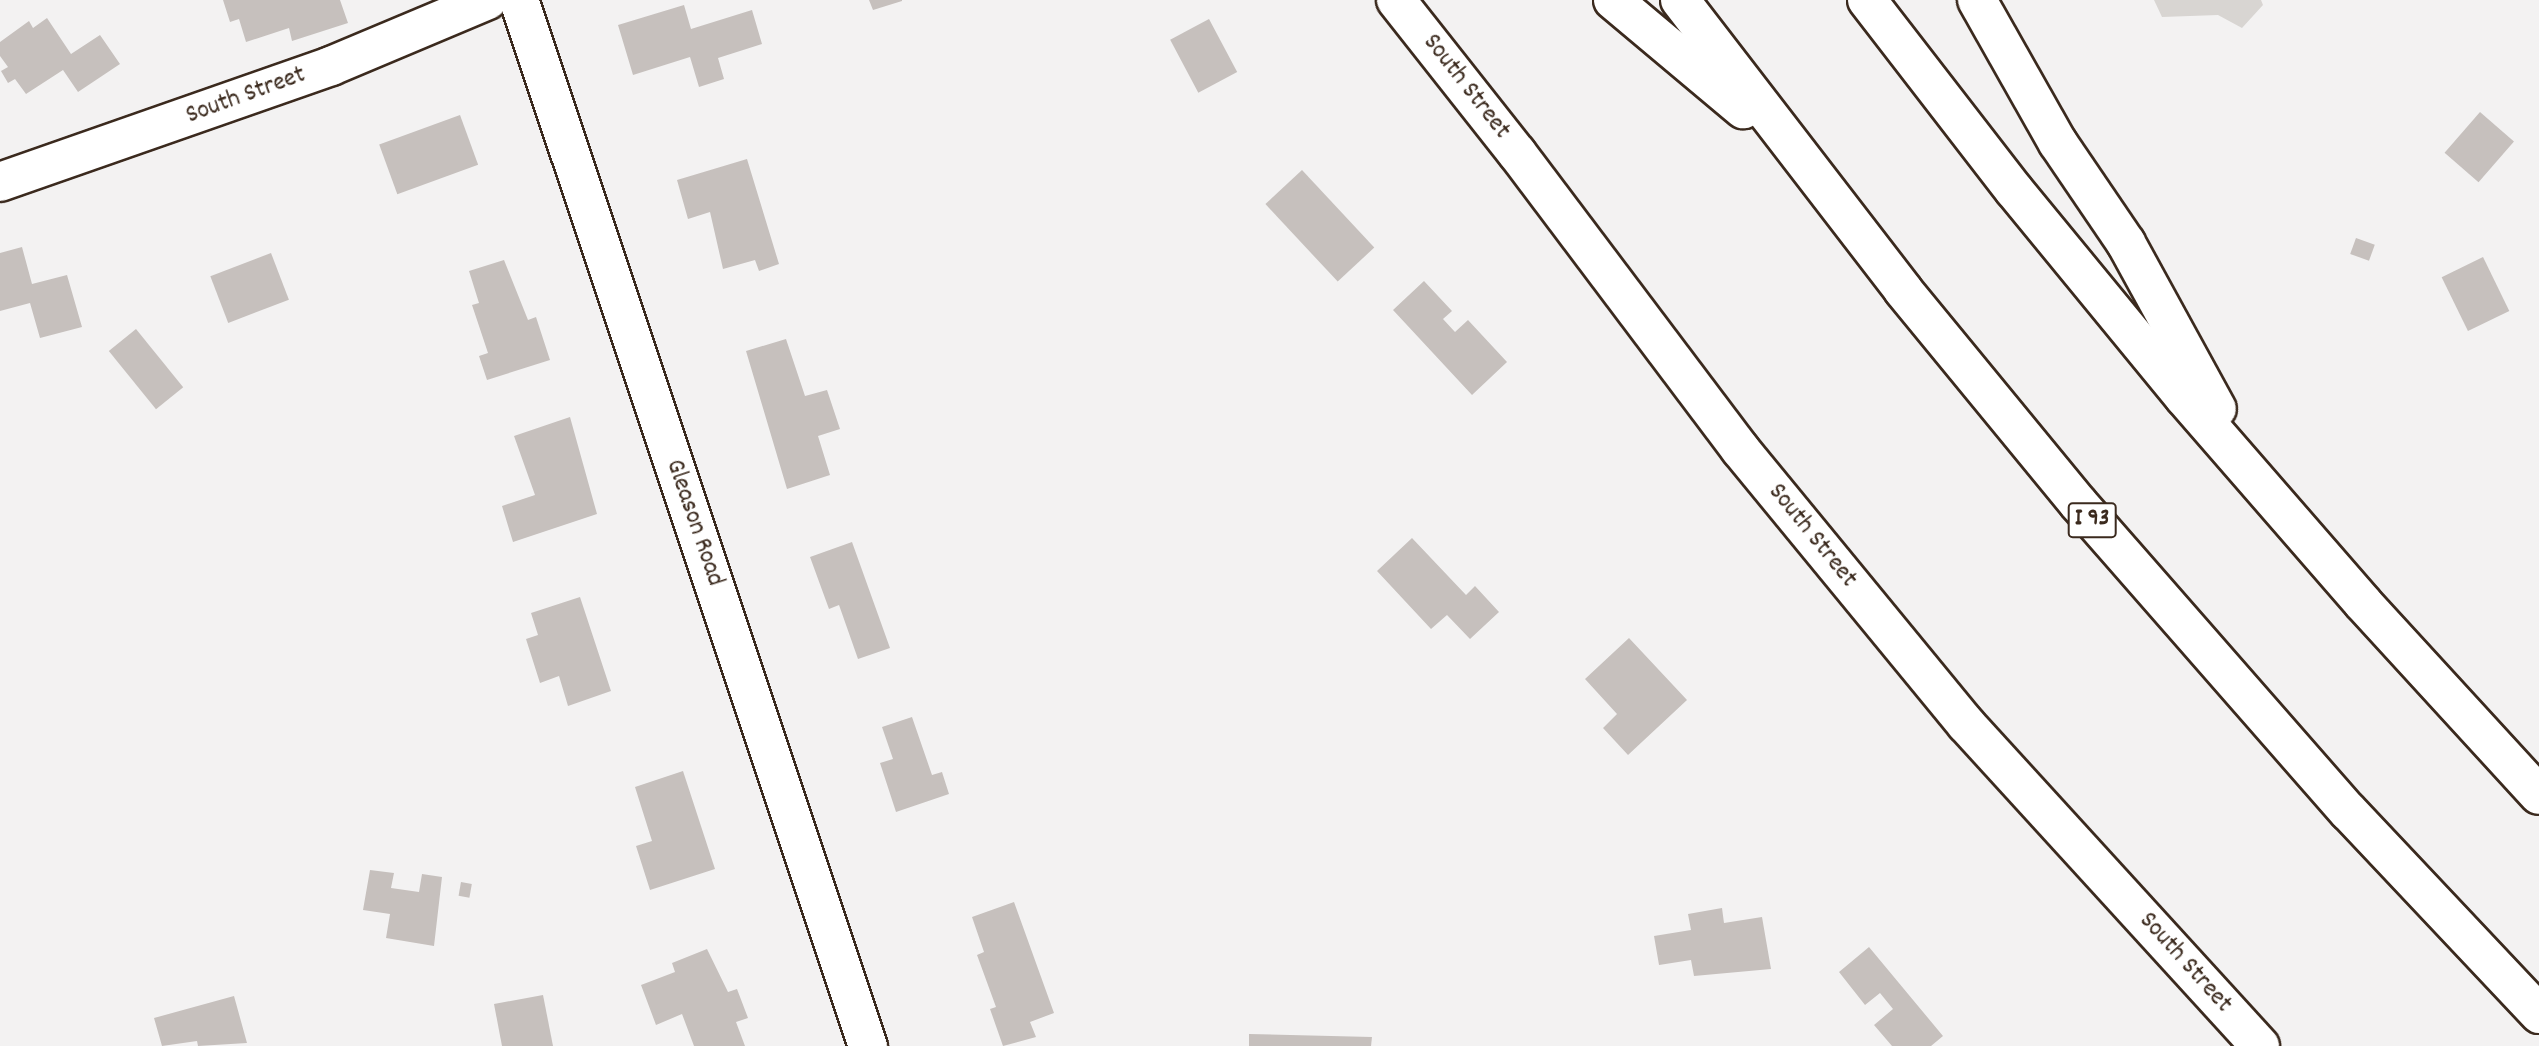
<!DOCTYPE html>
<html>
<head>
<meta charset="utf-8">
<style>
	body { margin:0 }
	#map { position:relative; width:2539px; height:1046px; overflow:hidden; background:#f3f2f2; font-family:Dekko,sans-serif }
	div>[style] { position:absolute }
	.green>* { inset:0; background:#d8d5d2 }
	.building>* { inset:0; background:#c6c0bd; transform-origin:0 0 }
	.roads { filter:drop-shadow(2px 0 #3b2a1e) drop-shadow(-2px 0 #3b2a1e) drop-shadow(0 2px #3b2a1e) drop-shadow(0 -2px #3b2a1e) }
	.minor>* { height:38px; margin:-19px; padding:0 19px; transform-origin:19px; border-radius:19px; background:#fff }
	.tertiary>* { height:38px; margin:-19px; padding:0 19px; transform-origin:19px; border-radius:19px; background:#fff }
	.motorway>* { height:38px; margin:-19px; padding:0 19px; transform-origin:19px; border-radius:19px; background:#fff }
	span { translate:-50% -50%; white-space:nowrap; text-align:center; line-height:1.15; -webkit-text-stroke:6px #fff; paint-order:stroke }
	.shield-label span { padding:2px 5px; background:#fff; border:2px solid; border-radius:5px; -webkit-text-stroke-width:0 }
	.shield-label { font-size:24px; color:#3b2a1e; font-weight:700 }
	.street-label { font-size:26px; color:#3b2a1e }
</style>
</head>
<body>
<div id="map">
	<div class="green">
		<i style="clip-path:polygon(2154px 0,2261px 0,2263px 5px,2242px 28px,2218px 15px,2162px 17px)"></i>
	</div>
	<div class="building">
		<i style="clip-path:polygon(223px 0,340px 0,348px 23px,292px 41px,289px 28px,246px 42px,239px 19px,230px 22px)"></i>
		<i style="clip-path:polygon(869px 0,902px 0,902px 1px,873px 10px)"></i>
		<i style="clip-path:polygon(684px 5px,691px 29px,752px 10px,762px 44px,718px 58px,724px 79px,699px 87px,690px 57px,633px 75px,618px 25px)"></i>
		<i style="clip-path:polygon(47px 18px,71px 54px,100px 35px,120px 64px,78px 92px,63px 70px,26px 94px,15px 79px,8px 83px,1px 71px,8px 67px,0 56px,0 42px,29px 21px,33px 28px)"></i>
		<i style="left:1209px;top:19px;width:60px;height:44px;rotate:62deg"></i>
		<i style="left:2480px;top:112px;width:45px;height:54px;rotate:41deg"></i>
		<i style="left:460px;top:115px;width:53px;height:86px;rotate:70deg"></i>
		<i style="clip-path:polygon(747px 159px,779px 264px,759px 271px,755px 260px,723px 269px,710px 212px,688px 219px,677px 180px)"></i>
		<i style="left:1302px;top:170px;width:106px;height:50px;rotate:47deg"></i>
		<i style="left:2356px;top:238px;width:20px;height:17px;rotate:20deg"></i>
		<i style="clip-path:polygon(22px 247px,32px 284px,67px 275px,82px 327px,40px 338px,30px 303px,0 311px,0 253px)"></i>
		<i style="left:271px;top:253px;width:50px;height:65px;rotate:69deg"></i>
		<i style="left:2483px;top:257px;width:60px;height:46px;rotate:64deg"></i>
		<i style="clip-path:polygon(504px 260px,528px 320px,536px 317px,550px 360px,487px 380px,479px 356px,488px 353px,472px 305px,479px 303px,469px 271px)"></i>
		<i style="clip-path:polygon(1424px 281px,1452px 311px,1443px 319px,1455px 332px,1468px 320px,1507px 362px,1472px 395px,1393px 310px)"></i>
		<i style="left:136px;top:329px;width:75px;height:35px;rotate:51deg"></i>
		<i style="clip-path:polygon(786px 339px,805px 396px,827px 390px,840px 429px,818px 436px,830px 475px,787px 489px,746px 351px)"></i>
		<i style="clip-path:polygon(570px 417px,597px 514px,513px 542px,502px 506px,535px 495px,514px 436px)"></i>
		<i style="clip-path:polygon(1412px 538px,1466px 595px,1475px 586px,1499px 612px,1470px 639px,1447px 615px,1431px 629px,1377px 571px)"></i>
		<i style="clip-path:polygon(852px 542px,890px 648px,858px 659px,839px 605px,829px 609px,810px 557px)"></i>
		<i style="clip-path:polygon(580px 597px,611px 691px,568px 706px,559px 676px,540px 683px,526px 639px,538px 635px,531px 613px)"></i>
		<i style="clip-path:polygon(1629px 638px,1687px 700px,1628px 755px,1603px 728px,1617px 714px,1585px 679px)"></i>
		<i style="clip-path:polygon(912px 717px,932px 775px,942px 772px,949px 794px,896px 812px,880px 763px,893px 759px,882px 727px)"></i>
		<i style="clip-path:polygon(683px 771px,715px 869px,650px 890px,636px 846px,652px 841px,635px 787px)"></i>
		<i style="clip-path:polygon(370px 870px,394px 873px,391px 888px,419px 892px,422px 874px,442px 877px,434px 946px,386px 938px,390px 914px,363px 910px)"></i>
		<i style="left:461px;top:882px;width:11px;height:14px;rotate:10deg"></i>
		<i style="clip-path:polygon(1014px 902px,1054px 1013px,1030px 1022px,1036px 1037px,1003px 1046px,990px 1009px,996px 1007px,977px 955px,984px 952px,972px 917px)"></i>
		<i style="clip-path:polygon(1722px 908px,1724px 923px,1762px 917px,1771px 969px,1694px 976px,1691px 960px,1659px 965px,1654px 936px,1691px 930px,1688px 914px)"></i>
		<i style="clip-path:polygon(1869px 947px,1943px 1036px,1931px 1046px,1892px 1046px,1874px 1025px,1893px 1009px,1880px 993px,1865px 1005px,1839px 972px)"></i>
		<i style="clip-path:polygon(707px 949px,728px 992px,737px 989px,748px 1018px,736px 1022px,745px 1046px,694px 1046px,682px 1014px,656px 1025px,641px 985px,675px 972px,672px 963px)"></i>
		<i style="clip-path:polygon(543px 995px,553px 1046px,502px 1046px,494px 1004px)"></i>
		<i style="clip-path:polygon(234px 996px,247px 1043px,198px 1046px,197px 1041px,162px 1046px,154px 1018px)"></i>
		<i style="clip-path:polygon(1249px 1034px,1372px 1037px,1371px 1046px,1249px 1046px)"></i>
	</div>
	<div class="roads">
		<div class="minor">
			<i style="left:519px;top:0;width:1103px;rotate:71.55deg"></i>
		</div>
		<div class="tertiary">
			<i style="left:1396px;top:0;width:195px;rotate:51.7deg"></i>
			<i style="left:1517px;top:153px;width:371px;rotate:53deg"></i>
			<i style="left:1740px;top:449px;width:356px;rotate:50.6deg"></i>
			<i style="left:1966px;top:724px;width:436px;rotate:47.6deg"></i>
			<i style="left:0;top:182px;width:351px;rotate:-19.3deg"></i>
			<i style="left:331px;top:66px;width:170px;rotate:-22.8deg"></i>
		</div>
		<div class="motorway">
			<i style="left:1613px;top:0;width:170px;rotate:40deg"></i>
			<i style="left:1680px;top:0;width:366px;rotate:52.4deg"></i>
			<i style="left:1903px;top:290px;width:276px;rotate:50.6deg"></i>
			<i style="left:2078px;top:503px;width:410px;rotate:48.8deg"></i>
			<i style="left:2348px;top:811px;width:279px;rotate:46.7deg"></i>
			<i style="left:1867px;top:0;width:240px;rotate:52.3deg"></i>
			<i style="left:2014px;top:190px;width:268px;rotate:50.6deg"></i>
			<i style="left:2184px;top:397px;width:273px;rotate:49deg"></i>
			<i style="left:2363px;top:603px;width:260px;rotate:47.5deg"></i>
			<i style="left:1977px;top:0;width:164px;rotate:60.5deg"></i>
			<i style="left:2058px;top:143px;width:121px;rotate:55.8deg"></i>
			<i style="left:2126px;top:243px;width:189px;rotate:61.3deg"></i>
		</div>
	</div>
	<div class="shield-label">
		<span style="left:2092px;top:520px">I 93</span>
	</div>
	<div class="street-label">
		<span style="left:1466px;top:87px;rotate:52deg">South Street</span>
		<span style="left:246px;top:96px;rotate:-20deg">South Street</span>
		<span style="left:694px;top:523px;rotate:71deg">Gleason Road</span>
		<span style="left:1812px;top:536px;rotate:51deg">South Street</span>
		<span style="left:2185px;top:963px;rotate:48deg">South Street</span>
	</div>
</div>
</body>
</html>
